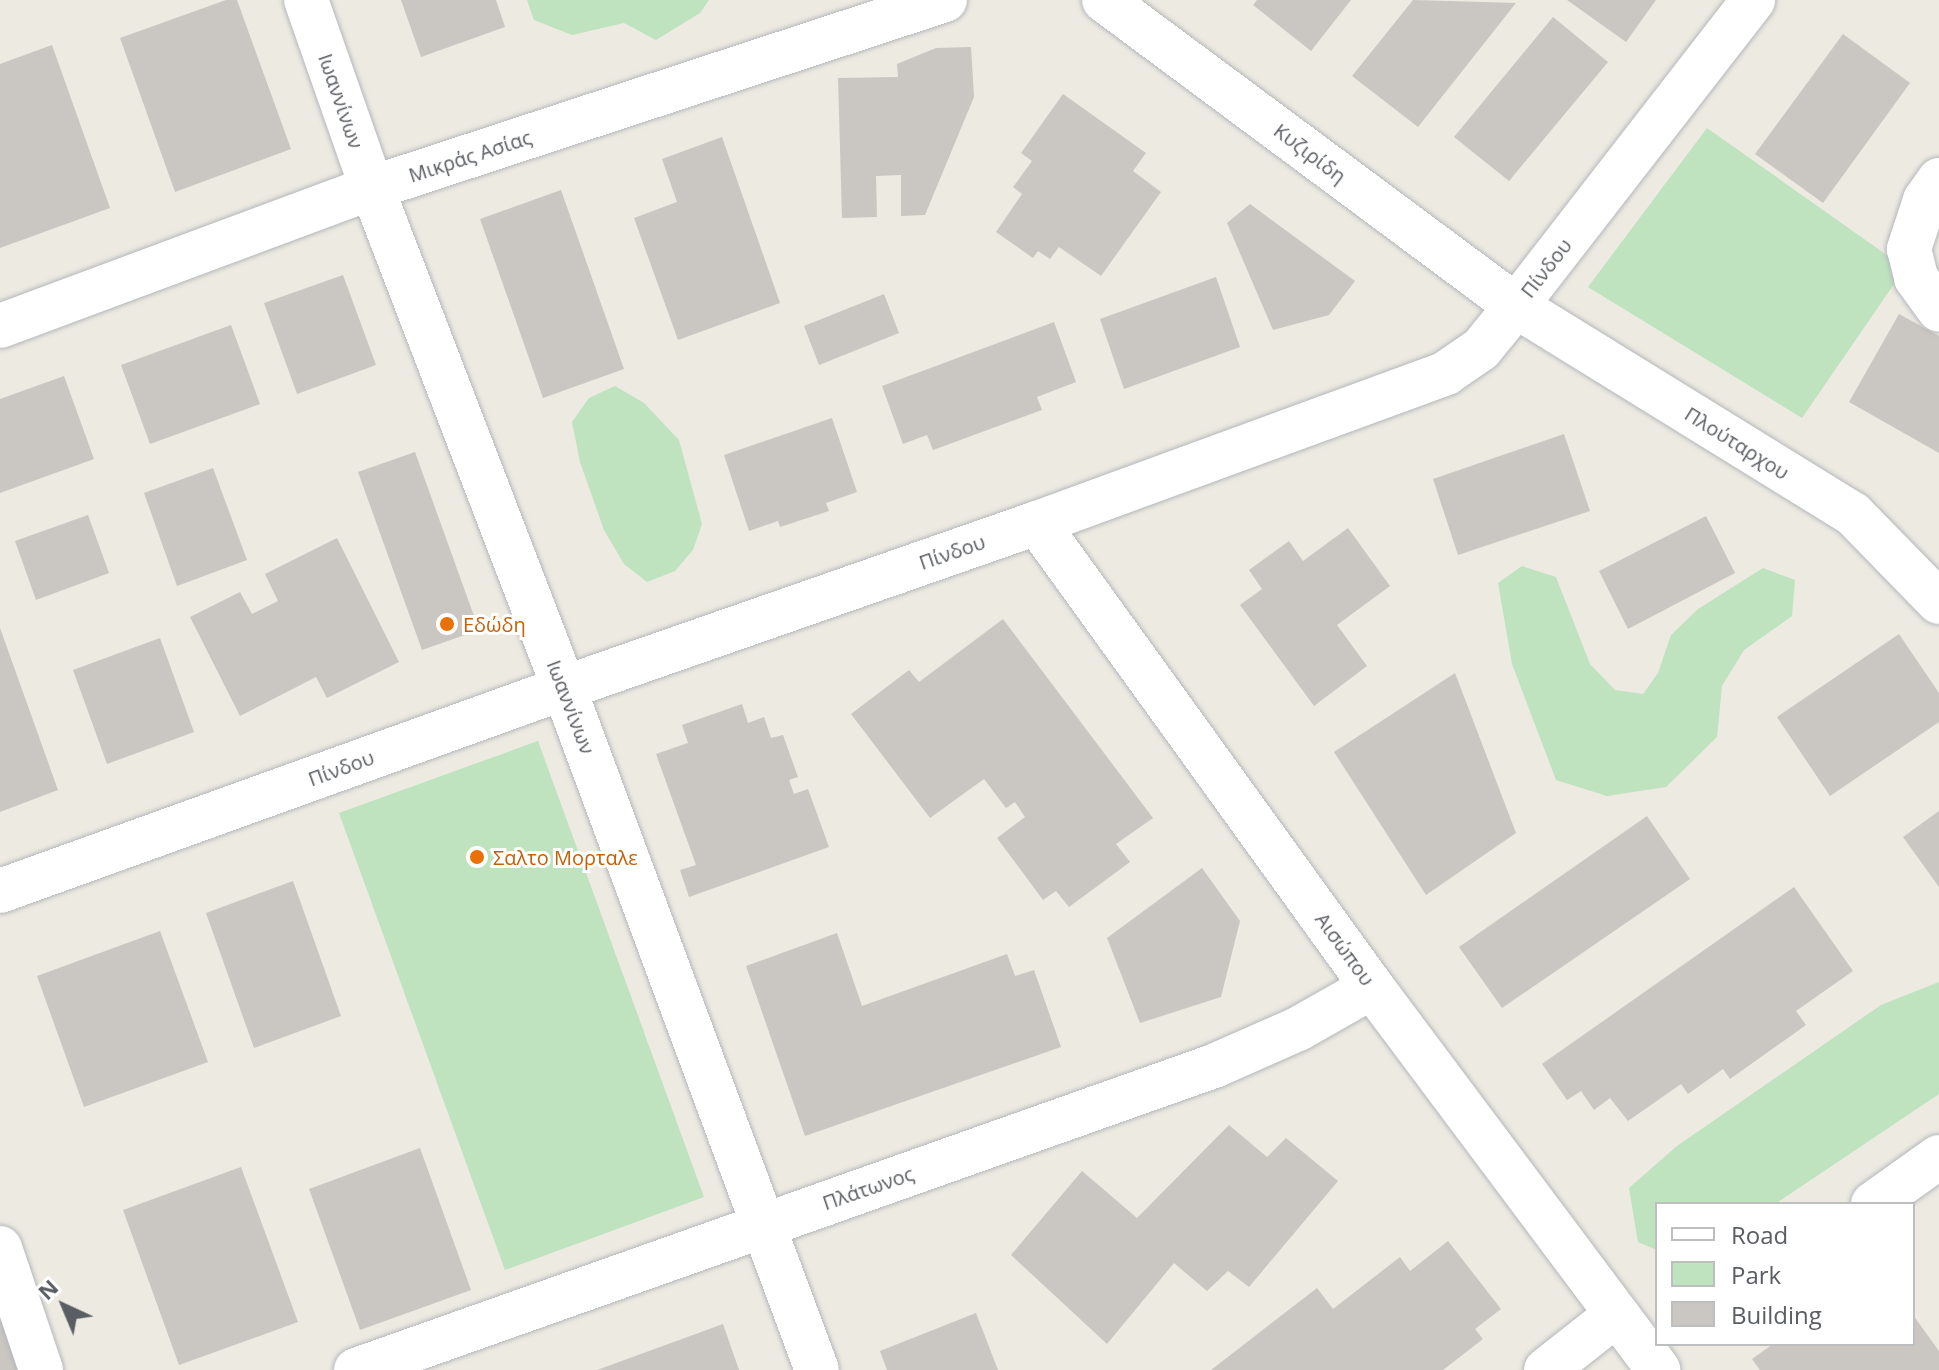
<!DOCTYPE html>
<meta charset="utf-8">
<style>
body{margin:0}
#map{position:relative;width:1939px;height:1370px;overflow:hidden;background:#eceae1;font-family:"Open Sans",sans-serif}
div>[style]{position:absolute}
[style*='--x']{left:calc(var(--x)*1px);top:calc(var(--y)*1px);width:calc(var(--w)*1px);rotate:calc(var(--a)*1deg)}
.green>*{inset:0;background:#bee3be}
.building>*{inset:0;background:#cac6c1}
.roads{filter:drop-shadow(0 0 2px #b4b7bb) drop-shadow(0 0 2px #b4b7bb)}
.minor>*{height:44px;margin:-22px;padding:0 22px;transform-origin:22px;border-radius:22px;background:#fff}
.dots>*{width:22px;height:22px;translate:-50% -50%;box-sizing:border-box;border:4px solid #fff;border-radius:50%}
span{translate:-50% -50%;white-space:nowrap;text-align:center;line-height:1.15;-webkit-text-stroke:6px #fff;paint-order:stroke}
.street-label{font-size:20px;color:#5a5d62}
.food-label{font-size:20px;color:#c56008}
.left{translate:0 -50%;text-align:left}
.legend{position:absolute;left:1655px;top:1202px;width:260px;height:144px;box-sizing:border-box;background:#fff;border:2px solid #bdbec0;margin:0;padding:10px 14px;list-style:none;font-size:24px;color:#5a5d62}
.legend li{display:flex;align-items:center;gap:16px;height:40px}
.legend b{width:40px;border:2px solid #bdbec0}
.north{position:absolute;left:24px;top:1266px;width:80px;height:80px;-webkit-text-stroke:6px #fff;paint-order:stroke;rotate:316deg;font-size:22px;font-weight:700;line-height:32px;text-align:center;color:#5a5d62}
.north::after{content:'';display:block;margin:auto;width:28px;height:36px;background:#5a5d62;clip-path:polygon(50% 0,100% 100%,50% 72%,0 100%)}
</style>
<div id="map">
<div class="green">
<i style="clip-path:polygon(527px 0,709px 0,700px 13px,656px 40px,624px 23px,572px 35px,534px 20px)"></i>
<i style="clip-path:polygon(1707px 128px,1905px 268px,1802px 418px,1588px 287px)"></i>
<i style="clip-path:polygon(615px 386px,644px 403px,679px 440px,702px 524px,693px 550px,675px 571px,647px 582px,624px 564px,604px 530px,580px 462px,572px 422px,589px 398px)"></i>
<i style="clip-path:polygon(1522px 566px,1556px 577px,1590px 664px,1615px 690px,1643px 694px,1658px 673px,1671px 635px,1698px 609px,1763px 568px,1795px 580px,1792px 616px,1744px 650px,1722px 686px,1717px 737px,1666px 787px,1607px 796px,1556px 780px,1512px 664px,1498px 583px)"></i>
<i style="clip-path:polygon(538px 741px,704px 1197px,505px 1270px,339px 813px)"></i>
<i style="clip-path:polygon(1939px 982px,1939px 1094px,1775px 1204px,1657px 1204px,1657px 1250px,1638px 1242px,1629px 1188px,1677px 1146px,1881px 1005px)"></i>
</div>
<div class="building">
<i style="clip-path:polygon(226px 0,237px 0,291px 149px,175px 192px,120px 38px)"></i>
<i style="clip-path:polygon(401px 0,496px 0,505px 27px,421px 57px)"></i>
<i style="clip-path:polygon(1257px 0,1351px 0,1311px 51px,1253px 5px)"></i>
<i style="clip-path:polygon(1413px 0,1516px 3px,1418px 127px,1352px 76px)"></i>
<i style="clip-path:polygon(1567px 0,1656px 0,1626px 42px)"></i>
<i style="clip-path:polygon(1553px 17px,1608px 62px,1509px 181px,1454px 137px)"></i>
<i style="clip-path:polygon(1843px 34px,1910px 83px,1823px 203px,1755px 154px)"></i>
<i style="clip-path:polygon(52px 45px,110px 208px,0 248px,0 64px)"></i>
<i style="clip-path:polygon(971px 47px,974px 97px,925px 215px,901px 216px,901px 175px,876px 176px,877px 217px,842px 218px,838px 78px,898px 77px,897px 64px,936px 48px)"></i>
<i style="clip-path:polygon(1063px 94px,1146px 153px,1133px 171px,1161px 192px,1101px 276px,1059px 247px,1050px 259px,1038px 251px,1033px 258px,996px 232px,1022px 194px,1013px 187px,1032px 161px,1021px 153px)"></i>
<i style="clip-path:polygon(722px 137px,780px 303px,678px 340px,634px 218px,677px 202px,662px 159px)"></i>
<i style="clip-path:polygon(561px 190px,624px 369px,543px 398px,480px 219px)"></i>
<i style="clip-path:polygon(1250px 204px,1355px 281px,1329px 315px,1273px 330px,1227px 223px)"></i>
<i style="clip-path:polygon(343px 275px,376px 365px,297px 394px,264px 303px)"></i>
<i style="clip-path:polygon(1216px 277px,1240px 347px,1124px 389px,1100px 319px)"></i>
<i style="clip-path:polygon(884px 294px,899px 333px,819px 365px,804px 326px)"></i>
<i style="clip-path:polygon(1899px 314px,1939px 336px,1939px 453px,1849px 402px)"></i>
<i style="clip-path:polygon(1054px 322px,1076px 382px,1037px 397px,1042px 410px,933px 450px,927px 435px,903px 444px,882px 386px)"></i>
<i style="clip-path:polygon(231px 325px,260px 404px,150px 444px,121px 365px)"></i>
<i style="clip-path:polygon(64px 376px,94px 459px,0 493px,0 399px)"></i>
<i style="clip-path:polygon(832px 418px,857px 492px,826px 503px,829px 511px,780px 527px,778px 521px,749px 531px,724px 455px)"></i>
<i style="clip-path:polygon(1564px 434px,1590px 511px,1458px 555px,1433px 479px)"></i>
<i style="clip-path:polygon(415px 452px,479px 630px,422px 650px,358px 472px)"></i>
<i style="clip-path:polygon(213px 468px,247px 560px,177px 586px,144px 493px)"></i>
<i style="clip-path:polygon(88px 515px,109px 573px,36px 600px,15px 541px)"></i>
<i style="clip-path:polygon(1706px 516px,1735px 573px,1628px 629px,1599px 571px)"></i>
<i style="clip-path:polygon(1348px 528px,1390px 586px,1337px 625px,1367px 666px,1314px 706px,1240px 605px,1262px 589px,1249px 570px,1289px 541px,1303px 561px)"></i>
<i style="clip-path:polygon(337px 538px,399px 662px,327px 698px,316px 677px,240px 716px,190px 617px,240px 592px,252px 614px,278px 601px,265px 574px)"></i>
<i style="clip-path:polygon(1003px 619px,1153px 818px,1116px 844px,1130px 862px,1069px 907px,1056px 891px,1043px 900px,997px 838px,1025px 817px,1015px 802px,1006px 808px,984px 779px,930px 818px,851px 714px,909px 670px,919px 682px)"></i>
<i style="clip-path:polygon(0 628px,58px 790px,0 812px)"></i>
<i style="clip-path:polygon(1899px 634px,1939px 693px,1939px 722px,1830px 796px,1777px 717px)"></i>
<i style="clip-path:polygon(160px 638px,194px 732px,107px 764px,73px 670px)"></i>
<i style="clip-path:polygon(1455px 673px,1516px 833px,1426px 895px,1334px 752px)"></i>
<i style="clip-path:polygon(742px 704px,748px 723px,764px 717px,771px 738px,783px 735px,798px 777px,789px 780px,794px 794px,808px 789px,829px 847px,689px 897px,680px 870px,696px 865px,656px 754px,688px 743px,682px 725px)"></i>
<i style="clip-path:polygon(1939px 811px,1939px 887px,1903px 837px)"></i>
<i style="clip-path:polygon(1647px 816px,1690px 879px,1502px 1008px,1459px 947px)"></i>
<i style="clip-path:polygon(1202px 868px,1240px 921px,1221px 997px,1140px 1023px,1107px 938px)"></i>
<i style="clip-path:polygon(293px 881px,341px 1016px,254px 1048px,206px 913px)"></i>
<i style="clip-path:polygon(1794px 887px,1853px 971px,1796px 1011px,1806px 1025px,1730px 1079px,1723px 1069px,1688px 1094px,1681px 1084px,1628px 1121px,1610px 1098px,1594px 1110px,1581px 1091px,1567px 1100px,1542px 1064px)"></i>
<i style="clip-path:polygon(160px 931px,208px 1062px,84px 1107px,37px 976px)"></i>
<i style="clip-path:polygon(837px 933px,862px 1006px,1007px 954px,1015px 976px,1034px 970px,1061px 1047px,805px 1136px,746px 966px)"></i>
<i style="clip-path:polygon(1229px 1125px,1267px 1157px,1286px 1138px,1338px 1181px,1249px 1287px,1228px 1271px,1207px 1291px,1174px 1263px,1107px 1344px,1011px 1255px,1082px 1171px,1137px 1218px)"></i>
<i style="clip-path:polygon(420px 1148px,471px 1290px,360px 1330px,309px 1189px)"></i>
<i style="clip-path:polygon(241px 1167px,298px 1322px,179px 1365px,123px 1210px)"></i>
<i style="clip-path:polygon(1448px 1241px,1501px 1309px,1475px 1329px,1483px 1339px,1443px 1370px,1211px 1370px,1317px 1288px,1333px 1309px,1400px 1257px,1410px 1271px)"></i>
<i style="clip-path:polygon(0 1257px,40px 1370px,0 1370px)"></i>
<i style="clip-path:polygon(976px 1313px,998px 1370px,887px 1370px,880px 1351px)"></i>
<i style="clip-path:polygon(1913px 1315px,1939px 1351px,1939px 1370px,1760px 1370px,1752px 1359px,1773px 1344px,1913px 1344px)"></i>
<i style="clip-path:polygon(723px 1324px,739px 1370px,597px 1370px)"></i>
</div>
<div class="roads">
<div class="minor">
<i style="--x:306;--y:0;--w:199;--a:70.7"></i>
<i style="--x:372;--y:188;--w:536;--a:68.99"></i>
<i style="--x:564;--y:688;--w:727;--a:69.65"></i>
<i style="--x:1104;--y:0;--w:513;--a:36.6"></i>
<i style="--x:1516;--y:306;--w:396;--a:31.7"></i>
<i style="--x:1853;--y:514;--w:123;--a:45.7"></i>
<i style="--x:1939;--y:180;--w:24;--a:125"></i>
<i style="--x:1925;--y:200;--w:52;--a:108.1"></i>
<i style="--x:1909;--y:249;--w:30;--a:76"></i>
<i style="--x:1916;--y:278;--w:39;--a:54"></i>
<i style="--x:0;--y:326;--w:397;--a:-20.4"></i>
<i style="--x:372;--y:188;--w:603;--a:-18.16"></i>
<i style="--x:1037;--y:523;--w:572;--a:54.17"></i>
<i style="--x:1372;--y:987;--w:478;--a:53.2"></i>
<i style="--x:0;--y:891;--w:599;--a:-19.8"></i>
<i style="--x:564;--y:688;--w:501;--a:-19.23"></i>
<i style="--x:1037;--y:523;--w:436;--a:-20.1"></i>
<i style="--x:1446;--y:373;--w:42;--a:-34.4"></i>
<i style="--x:1481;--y:349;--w:55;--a:-50.9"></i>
<i style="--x:1516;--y:306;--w:387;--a:-52.2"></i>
<i style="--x:1873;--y:1204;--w:81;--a:-35.5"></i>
<i style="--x:0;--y:1248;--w:129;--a:71.4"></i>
<i style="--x:356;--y:1370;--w:910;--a:-19.51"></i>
<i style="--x:1214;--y:1066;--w:92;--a:-23.8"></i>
<i style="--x:1298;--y:1029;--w:85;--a:-29.6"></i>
<i style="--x:1546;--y:1370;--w:90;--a:-38.3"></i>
</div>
</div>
<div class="dots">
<i style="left:447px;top:624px;background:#e8710a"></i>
<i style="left:477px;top:857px;background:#e8710a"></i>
</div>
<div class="street-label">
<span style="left:341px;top:101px;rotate:71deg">Ιωαννίνων</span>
<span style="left:1310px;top:153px;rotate:37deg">Κυζιρίδη</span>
<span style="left:470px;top:156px;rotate:-18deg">Μικράς Ασίας</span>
<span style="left:1546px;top:268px;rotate:-52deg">Πίνδου</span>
<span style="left:1737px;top:443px;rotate:32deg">Πλούταρχου</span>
<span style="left:952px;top:552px;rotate:-19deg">Πίνδου</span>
<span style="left:571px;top:707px;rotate:69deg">Ιωαννίνων</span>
<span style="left:341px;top:768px;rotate:-20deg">Πίνδου</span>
<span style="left:1345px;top:949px;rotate:54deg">Αισώπου</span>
<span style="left:868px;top:1188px;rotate:-19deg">Πλάτωνος</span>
</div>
<div class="food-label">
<span class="left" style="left:463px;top:624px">Εδώδη</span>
<span class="left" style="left:493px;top:857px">Σαλτο Μορταλε</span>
</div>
<ul class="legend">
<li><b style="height:10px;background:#fff"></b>Road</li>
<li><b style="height:22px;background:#bee3be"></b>Park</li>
<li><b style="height:22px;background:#cac6c1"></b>Building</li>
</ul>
<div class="north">N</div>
</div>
